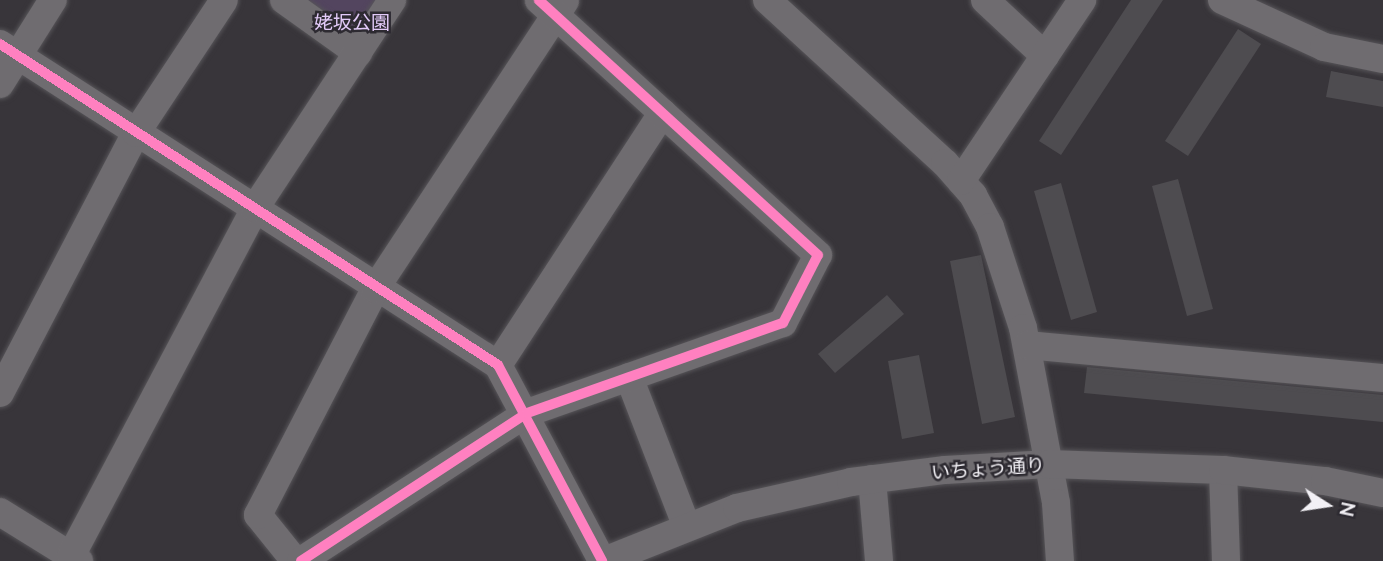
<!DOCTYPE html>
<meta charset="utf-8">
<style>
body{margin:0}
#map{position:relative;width:1383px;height:561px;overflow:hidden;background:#38353a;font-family:Mulish,"Noto Sans JP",sans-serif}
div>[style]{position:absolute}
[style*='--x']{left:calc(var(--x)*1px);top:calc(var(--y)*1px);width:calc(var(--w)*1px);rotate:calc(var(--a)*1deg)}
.green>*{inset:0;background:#53455f}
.building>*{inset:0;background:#4e4c50}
.roads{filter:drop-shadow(0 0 2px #565458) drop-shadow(0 0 2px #565458)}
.minor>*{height:28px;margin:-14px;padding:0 14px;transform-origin:14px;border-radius:14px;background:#6f6c70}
.cycleway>*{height:10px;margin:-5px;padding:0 5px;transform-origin:5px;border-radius:5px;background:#ff80c0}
span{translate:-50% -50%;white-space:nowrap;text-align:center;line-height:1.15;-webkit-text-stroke:5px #2d2a31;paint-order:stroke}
.park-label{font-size:19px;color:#e2caf8}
.street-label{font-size:19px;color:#f2f0f5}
.north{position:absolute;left:1292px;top:470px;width:70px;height:70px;-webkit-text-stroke:5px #2d2a31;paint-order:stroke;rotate:102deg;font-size:19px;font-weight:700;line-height:28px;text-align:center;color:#f2f0f5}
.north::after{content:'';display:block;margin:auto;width:24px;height:32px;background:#f2f0f5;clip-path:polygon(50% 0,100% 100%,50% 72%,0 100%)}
</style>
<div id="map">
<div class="green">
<i style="clip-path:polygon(284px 0,392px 0,358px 53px)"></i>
</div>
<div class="building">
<i style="clip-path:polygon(1131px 0,1163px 0,1061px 155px,1039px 141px)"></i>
<i style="clip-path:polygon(1238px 29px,1261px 44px,1188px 156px,1165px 141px)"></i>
<i style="clip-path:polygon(1331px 71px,1383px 81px,1383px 107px,1326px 97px)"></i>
<i style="clip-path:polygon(1178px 179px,1213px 309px,1187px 316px,1152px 186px)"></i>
<i style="clip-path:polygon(1061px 183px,1097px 312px,1071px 320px,1034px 191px)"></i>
<i style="clip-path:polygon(981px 255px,1015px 417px,982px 424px,950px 261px)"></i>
<i style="clip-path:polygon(887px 295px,904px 314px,835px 373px,818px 354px)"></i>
<i style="clip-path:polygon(919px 355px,934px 433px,902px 439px,888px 361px)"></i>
<i style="clip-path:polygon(1087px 367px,1383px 395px,1383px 422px,1084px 393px)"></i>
</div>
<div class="roads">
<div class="minor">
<i style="--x:284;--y:0;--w:91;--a:35.6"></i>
<i style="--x:767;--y:0;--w:241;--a:42.5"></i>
<i style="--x:945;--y:163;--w:43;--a:48.8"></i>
<i style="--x:973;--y:195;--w:36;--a:62"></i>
<i style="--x:990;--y:227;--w:106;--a:71.9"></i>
<i style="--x:1023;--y:328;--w:178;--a:79.3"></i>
<i style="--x:1056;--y:503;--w:58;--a:86.1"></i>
<i style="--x:985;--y:0;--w:82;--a:43"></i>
<i style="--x:1222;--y:0;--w:112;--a:24.7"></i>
<i style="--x:1324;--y:47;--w:60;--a:11.5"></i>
<i style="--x:0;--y:44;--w:592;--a:32.8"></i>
<i style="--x:498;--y:365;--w:222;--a:62"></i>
<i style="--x:0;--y:84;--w:99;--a:-57.8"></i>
<i style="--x:961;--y:181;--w:218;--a:-56.2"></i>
<i style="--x:1027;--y:345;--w:358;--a:5.3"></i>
<i style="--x:498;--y:365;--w:301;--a:-56.9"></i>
<i style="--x:629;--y:377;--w:161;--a:68.9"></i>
<i style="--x:0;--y:393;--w:293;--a:-62.4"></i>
<i style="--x:136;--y:133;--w:159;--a:-56.5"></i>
<i style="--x:1223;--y:470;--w:91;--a:88.1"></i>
<i style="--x:872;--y:479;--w:82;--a:85.1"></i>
<i style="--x:0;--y:512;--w:93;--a:31.8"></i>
<i style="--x:71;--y:556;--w:394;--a:-62.1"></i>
<i style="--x:255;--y:208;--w:249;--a:-56.6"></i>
<i style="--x:295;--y:561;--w:59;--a:-128.8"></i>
<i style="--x:258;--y:515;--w:254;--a:-62.6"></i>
<i style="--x:375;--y:289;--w:345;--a:-56.6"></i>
<i style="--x:301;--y:561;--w:270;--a:-33.2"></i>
<i style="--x:527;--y:413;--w:271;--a:-19.4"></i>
<i style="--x:783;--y:323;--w:76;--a:-62.8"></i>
<i style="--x:818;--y:255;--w:378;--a:-137.6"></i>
<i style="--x:604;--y:561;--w:143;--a:-21.7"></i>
<i style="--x:737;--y:508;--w:117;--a:-12.8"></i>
<i style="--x:851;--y:482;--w:95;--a:-7.3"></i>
<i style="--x:945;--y:470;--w:104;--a:-3.3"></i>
<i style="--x:1049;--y:464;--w:174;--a:2"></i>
<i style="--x:1223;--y:470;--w:103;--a:6.2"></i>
<i style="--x:1325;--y:481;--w:59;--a:11.7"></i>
</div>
</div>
<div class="cycleway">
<i style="--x:0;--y:44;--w:592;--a:32.8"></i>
<i style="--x:498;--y:365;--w:222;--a:62"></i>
<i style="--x:301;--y:561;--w:270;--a:-33.2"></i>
<i style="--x:527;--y:413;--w:271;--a:-19.4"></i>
<i style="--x:783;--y:323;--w:76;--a:-62.8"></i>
<i style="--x:818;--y:255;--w:378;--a:-137.6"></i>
</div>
<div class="park-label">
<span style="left:352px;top:23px">姥坂公園</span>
</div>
<div class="street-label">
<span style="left:988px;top:469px;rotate:-4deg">いちょう通り</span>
</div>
<div class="north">N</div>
</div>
